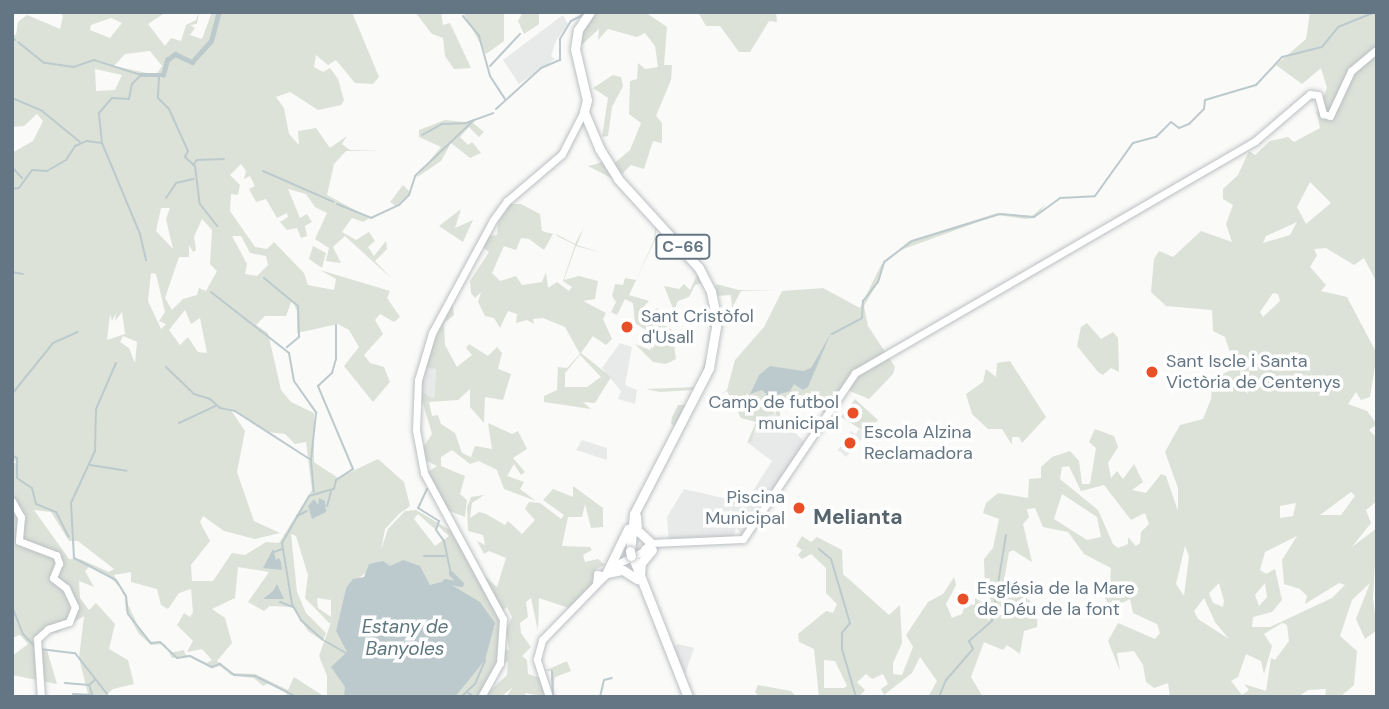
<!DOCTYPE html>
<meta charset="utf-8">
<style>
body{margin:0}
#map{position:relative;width:1389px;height:709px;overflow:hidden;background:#fafaf8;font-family:"DM Sans",sans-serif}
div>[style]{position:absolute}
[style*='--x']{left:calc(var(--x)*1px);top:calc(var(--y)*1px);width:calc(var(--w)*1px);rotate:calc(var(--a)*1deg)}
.built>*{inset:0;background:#e8e9e9}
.green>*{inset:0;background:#dce2d8}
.water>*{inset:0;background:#bdcacd}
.stream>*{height:2px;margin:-1px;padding:0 1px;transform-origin:1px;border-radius:1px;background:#bdcacd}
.river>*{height:4.5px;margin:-2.25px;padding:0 2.25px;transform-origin:2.25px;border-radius:2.25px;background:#bdcacd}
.roads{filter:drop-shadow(0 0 2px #bbbfc3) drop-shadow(0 0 2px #bbbfc3)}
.major>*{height:7px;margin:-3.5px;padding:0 3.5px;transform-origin:3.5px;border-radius:3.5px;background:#fff}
.highway>*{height:9px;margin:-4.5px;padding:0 4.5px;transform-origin:4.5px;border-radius:4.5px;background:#fff}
.bridges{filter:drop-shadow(0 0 2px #babec1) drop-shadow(0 0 2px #babec1)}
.highway-bridge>*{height:9px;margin:-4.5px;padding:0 4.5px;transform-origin:4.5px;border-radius:4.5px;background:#fff}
.dots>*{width:19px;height:19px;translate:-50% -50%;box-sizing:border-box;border:4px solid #fff;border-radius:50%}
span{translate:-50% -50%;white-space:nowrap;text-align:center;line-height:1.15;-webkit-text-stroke:7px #fff;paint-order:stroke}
.shield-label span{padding:2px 5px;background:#fff;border:2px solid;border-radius:5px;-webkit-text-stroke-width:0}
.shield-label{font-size:16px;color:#647684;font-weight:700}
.poi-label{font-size:18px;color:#647684}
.left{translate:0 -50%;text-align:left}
.right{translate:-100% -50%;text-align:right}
.water-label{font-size:19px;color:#5e767d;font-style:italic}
.quarter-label{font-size:21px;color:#56646e;font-weight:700}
.frame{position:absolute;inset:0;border:14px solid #647684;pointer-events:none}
</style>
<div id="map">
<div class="built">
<i style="clip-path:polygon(563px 15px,568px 24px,556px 41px,551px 56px,555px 59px,519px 84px,503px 60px)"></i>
<i style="clip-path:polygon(620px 343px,632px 347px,625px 385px,637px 390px,635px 404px,618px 399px,621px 391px,602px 368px)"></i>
<i style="clip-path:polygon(423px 368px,436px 369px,434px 400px,419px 390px)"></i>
<i style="clip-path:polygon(769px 408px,806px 443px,745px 537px,736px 528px,733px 539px,669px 543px,667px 517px,684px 489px,745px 503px,772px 461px,748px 443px)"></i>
<i style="clip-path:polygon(859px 429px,866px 434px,846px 457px,838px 450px,851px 431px,856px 434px)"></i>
<i style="clip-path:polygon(582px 440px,607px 448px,607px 460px,576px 450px)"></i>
<i style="clip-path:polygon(678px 644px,694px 648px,685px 675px,671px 647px)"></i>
</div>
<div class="green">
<i style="clip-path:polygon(evenodd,60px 12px,166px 12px,148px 24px,165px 46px,171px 38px,181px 41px,186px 25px,196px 20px,199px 12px,197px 24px,190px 25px,195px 28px,190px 35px,202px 39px,212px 12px,352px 12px,379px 77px,373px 84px,355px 83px,336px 60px,328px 65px,316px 55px,314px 67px,323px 72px,330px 68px,338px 79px,344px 100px,341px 105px,318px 110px,290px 92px,276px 97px,284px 108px,289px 134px,299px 145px,298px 131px,316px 128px,330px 148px,347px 136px,342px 144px,350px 150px,382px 151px,346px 151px,334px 164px,327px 195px,370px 218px,363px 222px,352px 218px,342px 232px,356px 240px,369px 232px,375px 241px,368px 247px,374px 256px,386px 241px,387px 249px,375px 261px,392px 279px,345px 236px,333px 247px,341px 263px,326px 261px,329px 248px,315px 239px,327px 213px,315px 207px,306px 194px,288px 189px,300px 218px,307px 214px,312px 222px,305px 226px,307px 236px,301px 238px,297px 228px,287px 230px,280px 222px,288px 217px,287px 213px,277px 218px,266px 199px,256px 202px,249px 189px,255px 186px,250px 176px,244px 179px,246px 171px,241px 164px,230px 175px,240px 185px,238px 195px,231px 194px,230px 211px,255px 247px,267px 249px,274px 242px,304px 273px,308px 285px,334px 290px,336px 279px,320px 270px,390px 291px,387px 298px,400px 317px,394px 322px,380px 314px,375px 320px,383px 334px,364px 355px,370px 363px,384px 367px,390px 382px,373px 402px,344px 366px,359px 347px,349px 330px,338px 324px,297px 333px,297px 311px,292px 300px,286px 316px,265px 316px,256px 325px,268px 333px,281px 390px,291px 402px,314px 413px,314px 462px,338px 478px,378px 459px,404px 482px,410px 506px,399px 514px,385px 529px,381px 550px,388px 529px,405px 511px,416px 510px,450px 530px,495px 603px,501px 615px,501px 655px,480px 697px,454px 697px,482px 641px,495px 626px,381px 561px,346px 588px,336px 631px,347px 651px,347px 688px,344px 697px,327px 697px,327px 676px,319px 656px,335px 611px,330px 624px,305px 598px,308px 575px,296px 536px,291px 534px,297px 592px,306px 613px,326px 633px,323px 641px,308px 631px,292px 607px,270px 606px,264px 611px,248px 602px,269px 572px,238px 567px,235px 598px,212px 609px,225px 618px,232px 643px,217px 661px,232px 673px,255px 674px,288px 690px,294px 677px,325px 697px,285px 697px,287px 693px,269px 683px,263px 686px,254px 678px,231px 675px,220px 666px,211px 668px,190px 657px,172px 658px,164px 644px,151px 645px,139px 634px,126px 611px,124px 592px,109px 576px,90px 566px,85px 571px,94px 587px,79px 581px,80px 598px,89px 610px,96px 603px,115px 624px,109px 649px,128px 660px,134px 684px,113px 689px,104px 697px,88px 694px,79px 658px,84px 616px,57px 633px,43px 632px,34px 650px,47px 650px,57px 684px,12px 675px,12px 656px,28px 644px,20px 635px,12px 638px,12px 463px,16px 463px,12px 455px,12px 153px,33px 141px,43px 121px,37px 114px,24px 126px,12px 127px,12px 33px,16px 35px,18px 22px,27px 15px,60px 29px,63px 16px,60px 12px,111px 18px,122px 23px,110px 38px,90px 30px,91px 25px,111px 18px,60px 12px,150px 51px,162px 66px,156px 75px,114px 66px,125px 54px,150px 51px,60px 12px,95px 69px,122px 75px,115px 90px,96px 91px,95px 69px,60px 12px,161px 208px,170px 208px,166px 219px,173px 249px,156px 231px,161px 208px,60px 12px,202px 219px,212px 230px,210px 264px,217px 271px,206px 291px,199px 288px,197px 295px,183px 299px,172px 310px,165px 298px,179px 257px,189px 257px,189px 245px,193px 252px,196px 250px,194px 237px,202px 219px,60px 12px,232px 236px,241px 236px,250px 253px,266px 256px,268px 265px,257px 276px,245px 274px,247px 264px,232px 236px,60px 12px,151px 273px,156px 274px,165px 312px,159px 321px,166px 324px,161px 329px,148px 301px,151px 273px,60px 12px,185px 310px,191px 324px,200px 318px,207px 353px,198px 352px,188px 337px,180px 345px,169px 330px,185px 310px,60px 12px,122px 312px,125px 334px,107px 340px,110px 314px,112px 321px,116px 313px,115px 321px,122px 312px,60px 12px,123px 336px,137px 342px,135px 363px,129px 348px,120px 342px,123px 336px,60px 12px,231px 410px,268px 432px,285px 434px,295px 444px,306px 442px,312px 490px,279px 543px,266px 542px,245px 555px,232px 553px,213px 581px,192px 581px,191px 565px,210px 541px,200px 522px,203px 516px,224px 531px,255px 539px,280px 533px,254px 521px,237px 472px,245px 431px,231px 410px,60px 12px,34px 510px,51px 512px,69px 541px,78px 541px,114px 569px,109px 572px,80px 559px,69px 559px,34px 510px,60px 12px,418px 514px,436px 530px,438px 526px,449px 536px,435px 546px,414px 519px,418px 514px,60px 12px,131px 572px,131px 582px,157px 589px,161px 605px,168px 609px,179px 593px,191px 589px,193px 612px,190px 617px,184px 613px,177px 625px,193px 641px,187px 652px,202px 649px,212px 660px,207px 663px,185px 654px,184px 650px,170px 653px,165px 644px,151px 642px,140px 630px,114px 575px,131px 572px,60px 12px,317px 598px,331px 600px,331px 617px,318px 608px,317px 598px)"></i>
<i style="clip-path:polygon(415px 12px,441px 12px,443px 25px,450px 23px,471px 68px,454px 69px,445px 56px,443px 38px,432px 34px)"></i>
<i style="clip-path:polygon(463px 12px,504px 12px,504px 41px,486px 54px)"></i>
<i style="clip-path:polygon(523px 12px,539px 12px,539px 24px,524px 34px,518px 21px)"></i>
<i style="clip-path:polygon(591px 12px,645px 12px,667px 27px,664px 65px,672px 65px,671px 80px,656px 116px,662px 123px,662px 143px,653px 141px,644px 169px,631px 165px,619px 177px,611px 166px,630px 150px,641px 123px,629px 114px,630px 81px,637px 79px,638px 63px,645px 69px,658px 67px,655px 46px,645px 33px,637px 37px,608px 29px,598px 40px,599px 29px,577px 49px)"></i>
<i style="clip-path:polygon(698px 12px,776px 12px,777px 22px,769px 21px,750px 52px,739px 52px,720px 26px,706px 26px)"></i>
<i style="clip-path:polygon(evenodd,1310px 12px,1377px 12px,1377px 283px,1364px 258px,1354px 265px,1326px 248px,1314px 249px,1317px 255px,1310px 267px,1326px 285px,1321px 291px,1347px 297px,1377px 354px,1370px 397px,1361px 400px,1356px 392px,1348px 404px,1367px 411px,1377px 424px,1369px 430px,1377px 438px,1377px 501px,1366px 510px,1371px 523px,1352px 547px,1377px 528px,1373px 599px,1377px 630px,1365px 639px,1356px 619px,1370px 583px,1352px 600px,1340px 636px,1357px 651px,1354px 685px,1340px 697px,1325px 696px,1326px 689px,1308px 690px,1298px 697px,1170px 697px,1168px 683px,1154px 688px,1146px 682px,1143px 665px,1134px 651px,1117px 653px,1120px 671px,1108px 641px,1118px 623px,1155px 639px,1160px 633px,1157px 624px,1133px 613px,1130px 599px,1111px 609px,1103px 594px,1074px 590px,1110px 580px,1111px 568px,1084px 554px,1068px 532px,1043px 527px,1035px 508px,1027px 509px,1029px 517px,1023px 524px,1032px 562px,1013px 550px,1009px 552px,1004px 581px,1038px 607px,1037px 627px,1024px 631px,1020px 654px,1007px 645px,1003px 650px,984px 642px,971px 677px,983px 697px,928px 697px,937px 681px,920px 657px,912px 673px,884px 695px,881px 689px,888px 684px,883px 674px,872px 679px,866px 674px,857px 682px,865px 690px,859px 697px,819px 697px,814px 649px,799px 642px,798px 634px,826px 611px,833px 613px,837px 604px,826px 593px,826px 568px,811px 554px,802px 559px,798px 555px,802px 550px,796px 546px,802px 536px,811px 542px,817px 537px,842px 550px,843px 574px,889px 615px,900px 605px,902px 643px,893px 663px,893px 674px,902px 675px,913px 647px,906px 635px,928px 602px,943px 594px,954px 577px,956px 585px,946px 604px,952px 618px,962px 614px,965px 604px,975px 605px,975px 598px,985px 604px,997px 588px,994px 582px,985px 588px,984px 559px,993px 548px,999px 519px,983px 513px,986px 503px,998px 493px,1028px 498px,1029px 479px,1041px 478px,1041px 467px,1052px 457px,1070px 451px,1079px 461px,1082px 484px,1090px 484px,1096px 448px,1089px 442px,1095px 429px,1114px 436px,1118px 447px,1108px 463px,1111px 478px,1117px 471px,1123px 479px,1134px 464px,1143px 482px,1132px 490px,1146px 493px,1161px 474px,1166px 476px,1178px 511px,1178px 488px,1165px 452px,1180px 425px,1203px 419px,1211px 399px,1213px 379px,1231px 370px,1232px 359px,1225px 337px,1213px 331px,1212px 310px,1166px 306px,1151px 292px,1154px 259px,1159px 251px,1173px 257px,1201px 231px,1232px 242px,1226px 224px,1233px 205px,1223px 199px,1223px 189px,1238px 175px,1249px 151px,1255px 155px,1270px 141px,1288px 137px,1294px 142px,1320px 128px,1317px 113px,1327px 88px,1321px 68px,1302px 84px,1276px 65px,1306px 39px,1310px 12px,1310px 182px,1331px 203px,1306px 224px,1297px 207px,1310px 182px,1310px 12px,1297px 222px,1290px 235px,1263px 243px,1266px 236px,1297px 222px,1310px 12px,1273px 293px,1278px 294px,1280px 301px,1263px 317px,1260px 312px,1273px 293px,1310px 12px,1069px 466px,1081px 491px,1104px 485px,1131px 520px,1145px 513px,1149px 524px,1141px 532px,1140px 543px,1136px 546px,1128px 537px,1128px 544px,1118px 548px,1113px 544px,1098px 510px,1060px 479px,1062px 467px,1069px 466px,1310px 12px,1351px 492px,1355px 496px,1341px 515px,1320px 515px,1351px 492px,1310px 12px,1062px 494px,1097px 517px,1101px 537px,1087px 540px,1054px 519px,1062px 494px,1310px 12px,1296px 503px,1293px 516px,1280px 518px,1280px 506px,1296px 503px,1310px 12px,1297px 536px,1282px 560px,1284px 584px,1300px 589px,1307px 596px,1305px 604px,1339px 583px,1345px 585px,1332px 598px,1270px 627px,1252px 627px,1253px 617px,1272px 612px,1282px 600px,1275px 569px,1266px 574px,1260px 570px,1265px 552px,1297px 536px,1310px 12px,1185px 546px,1189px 556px,1184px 596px,1176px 584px,1185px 546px,1310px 12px,1219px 583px,1224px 601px,1223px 607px,1213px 603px,1209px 593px,1219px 583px,1310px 12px,1265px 583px,1267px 597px,1259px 606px,1255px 595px,1265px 583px,1310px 12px,1204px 598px,1215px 622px,1229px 639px,1198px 619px,1194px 611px,1204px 598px,1310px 12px,1282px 623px,1287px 625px,1289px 641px,1275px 660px,1271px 658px,1266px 691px,1244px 684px,1249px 690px,1242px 695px,1231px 681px,1238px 677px,1246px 654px,1261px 661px,1264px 674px,1272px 646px,1264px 634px,1282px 623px,1310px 12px,824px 660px,835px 661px,847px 686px,844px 688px,824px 688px,824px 660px)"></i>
<i style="clip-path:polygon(613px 75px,621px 77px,623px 86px,612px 107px,608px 136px,602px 137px,608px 98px,593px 88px)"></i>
<i style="clip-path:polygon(445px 120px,473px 123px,484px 132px,479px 137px,469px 127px,460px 137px,468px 145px,472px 142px,481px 153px,470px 158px,451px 143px,441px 161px,416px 178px,441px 147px,419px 137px,419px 130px)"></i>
<i style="clip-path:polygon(603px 162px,607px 166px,617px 181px,588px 166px)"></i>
<i style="clip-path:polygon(403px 185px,411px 193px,396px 206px,390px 202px)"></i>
<i style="clip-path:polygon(evenodd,512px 199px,512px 204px,521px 204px,540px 214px,542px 231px,553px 234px,544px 250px,529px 239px,521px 238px,516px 250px,504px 246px,492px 273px,500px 281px,516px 276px,522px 285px,542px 282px,546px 272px,548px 288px,557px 282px,569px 291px,572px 287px,563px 281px,575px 245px,559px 237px,554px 233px,575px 244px,584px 227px,577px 245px,602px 253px,576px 246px,564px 280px,579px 276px,598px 281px,595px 299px,583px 301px,606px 313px,603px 319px,612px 339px,606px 345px,593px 336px,581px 353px,611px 377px,595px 403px,583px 402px,591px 409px,544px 402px,544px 396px,557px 390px,558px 367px,567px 368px,580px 354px,565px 327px,543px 318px,533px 319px,534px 324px,527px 320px,516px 323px,517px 314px,508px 311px,500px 328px,494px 318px,485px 316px,478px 302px,481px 292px,475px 298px,471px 293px,470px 281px,489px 252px,482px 247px,489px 236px,497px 235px,498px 223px,512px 199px,580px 355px,601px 377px,587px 387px,565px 387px,565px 373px,580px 355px)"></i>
<i style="clip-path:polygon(1046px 204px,1035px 218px,1025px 219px,997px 215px,901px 250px,884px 264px,880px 279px,864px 306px,868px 326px,895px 367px,893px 374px,869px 399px,845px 389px,825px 413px,793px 402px,780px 410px,780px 419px,775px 413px,764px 417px,761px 426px,756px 425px,752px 441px,747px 443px,756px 422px,741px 418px,727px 391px,718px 397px,727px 390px,735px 360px,764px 327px,782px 291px,823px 288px,860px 308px,881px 265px,909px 241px,997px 213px,1032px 216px)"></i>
<i style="clip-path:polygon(461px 209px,455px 228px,473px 220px,463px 242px,439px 226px)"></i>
<i style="clip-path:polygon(656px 222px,657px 224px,655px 240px,629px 295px,649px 301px,644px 306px,651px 312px,658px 308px,661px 323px,672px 330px,676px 359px,666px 364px,653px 362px,635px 344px,650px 350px,657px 337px,635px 323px,633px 303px,625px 299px,617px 315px,611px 312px,616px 302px,612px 296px,615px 284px,623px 285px,625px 278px,636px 280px,654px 240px)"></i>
<i style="clip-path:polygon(313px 246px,326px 253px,322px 268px,309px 259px)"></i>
<i style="clip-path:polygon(699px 271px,705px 282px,695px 285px,697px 281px,689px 297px,678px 301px,674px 311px,664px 286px,679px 289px,684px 284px,690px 290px)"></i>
<i style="clip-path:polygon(716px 284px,739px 290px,777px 291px,741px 291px,732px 308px,731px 295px,717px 296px)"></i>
<i style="clip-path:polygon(452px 301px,454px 315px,444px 323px,445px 345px,457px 367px,472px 355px,466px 348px,469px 344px,488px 356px,497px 347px,502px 353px,498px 369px,511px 374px,503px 400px,485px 397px,484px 423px,470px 407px,470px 389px,458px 400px,429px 402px,432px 416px,438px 415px,441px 424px,455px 433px,462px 453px,479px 461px,470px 464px,452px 450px,441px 457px,441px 466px,465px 476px,460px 494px,467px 500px,465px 517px,442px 508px,423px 461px,428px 472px,437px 466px,423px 459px,421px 451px,432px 434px,419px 390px,434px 399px,436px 369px,423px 368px)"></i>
<i style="clip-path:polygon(692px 310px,700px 314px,711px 324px,715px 341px,713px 350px,707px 367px,677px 427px,671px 424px,672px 417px,678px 405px,687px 405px,694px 390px,660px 392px,646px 389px,697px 387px,713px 337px,710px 325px)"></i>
<i style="clip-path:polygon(1087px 323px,1101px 339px,1113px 332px,1118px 338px,1119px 372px,1111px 368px,1103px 375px,1098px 372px,1077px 346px,1081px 327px)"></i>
<i style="clip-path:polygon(1010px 361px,1046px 417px,1022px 443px,1019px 437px,1012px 437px,1012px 445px,1002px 429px,988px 429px,972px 414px,966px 394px,983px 382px,986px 369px,996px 377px,997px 363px)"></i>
<i style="clip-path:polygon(855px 399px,878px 420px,867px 433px,841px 417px)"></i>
<i style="clip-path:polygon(488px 423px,512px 434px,518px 431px,527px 449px,513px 458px,525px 472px,521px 475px,514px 464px,507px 476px,524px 482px,520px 489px,536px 501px,504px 489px,497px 470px,471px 457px,475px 446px,492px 449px)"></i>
<i style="clip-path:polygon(573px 486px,603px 508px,603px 527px,591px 528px,585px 504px,582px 517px,568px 517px,562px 546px,590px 547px,592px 550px,583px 555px,585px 562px,598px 559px,605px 565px,596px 569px,593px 584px,572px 609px,539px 598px,538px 631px,531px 598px,526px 602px,528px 617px,520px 623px,521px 633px,531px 647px,522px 656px,527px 660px,528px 674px,540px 678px,546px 697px,525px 693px,526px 697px,506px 697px,513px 687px,501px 697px,483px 697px,507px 675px,508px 662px,502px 662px,504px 650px,509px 650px,506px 630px,512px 617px,507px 607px,502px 611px,480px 572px,497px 587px,506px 558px,489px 551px,484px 554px,477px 541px,485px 545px,483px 535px,468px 531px,467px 507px,471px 497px,484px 495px,472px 503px,470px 518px,479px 512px,486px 514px,505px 525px,508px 521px,522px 534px,535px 520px,525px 509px,529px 502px,540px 503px,561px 519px,564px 515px,543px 500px,553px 489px,573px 497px)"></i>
<i style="clip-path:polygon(849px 508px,871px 521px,868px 529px,845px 515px)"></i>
<i style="clip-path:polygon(567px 661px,571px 671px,555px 677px,552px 697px,551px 671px,544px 671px)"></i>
<i style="clip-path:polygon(758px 685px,791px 691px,796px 697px,760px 697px,755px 692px)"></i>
</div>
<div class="water">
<i style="clip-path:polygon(831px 333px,808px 387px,803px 390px,794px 384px,790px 391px,769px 397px,762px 390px,750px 394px,759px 375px,770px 366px,803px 371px,811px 368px)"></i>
<i style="clip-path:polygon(319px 498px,325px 501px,326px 512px,312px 519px,308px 506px,314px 499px,318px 505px)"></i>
<i style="clip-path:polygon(273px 549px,276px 560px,279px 558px,281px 562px,282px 570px,263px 568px)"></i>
<i style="clip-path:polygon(403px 560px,420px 566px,430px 585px,445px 581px,480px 602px,495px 623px,485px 660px,455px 697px,344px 697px,345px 687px,331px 667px,347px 652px,336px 631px,346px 588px,353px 579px,364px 577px,369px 564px,383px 561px,390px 566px)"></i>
<i style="clip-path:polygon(277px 584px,284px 599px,263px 599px,273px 591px)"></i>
</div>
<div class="stream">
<i style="--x:463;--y:16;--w:26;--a:51"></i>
<i style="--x:479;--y:36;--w:41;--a:74.6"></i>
<i style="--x:490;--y:76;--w:27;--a:57"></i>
<i style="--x:12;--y:36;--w:5;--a:53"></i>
<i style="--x:490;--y:66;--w:44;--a:-46.8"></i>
<i style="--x:159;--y:77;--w:21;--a:93"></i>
<i style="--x:158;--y:98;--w:16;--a:45"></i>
<i style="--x:169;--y:109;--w:46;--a:65.7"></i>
<i style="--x:188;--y:151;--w:7;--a:117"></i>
<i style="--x:185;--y:157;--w:13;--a:42"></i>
<i style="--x:195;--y:166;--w:38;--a:83"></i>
<i style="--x:200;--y:204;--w:28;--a:52"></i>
<i style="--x:12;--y:98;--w:33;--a:23"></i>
<i style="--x:42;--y:111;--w:49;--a:39.2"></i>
<i style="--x:496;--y:109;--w:61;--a:-42.3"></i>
<i style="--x:541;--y:68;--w:21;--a:-23"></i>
<i style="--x:560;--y:60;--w:21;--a:-90"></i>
<i style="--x:560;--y:39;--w:21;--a:-59"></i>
<i style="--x:571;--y:21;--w:16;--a:-27"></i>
<i style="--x:422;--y:135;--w:23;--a:-29"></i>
<i style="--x:442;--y:124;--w:24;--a:-2"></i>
<i style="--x:466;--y:123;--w:29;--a:-20"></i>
<i style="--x:102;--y:143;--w:99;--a:67.3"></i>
<i style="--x:140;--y:234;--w:27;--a:77"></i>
<i style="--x:193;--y:165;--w:6;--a:-51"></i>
<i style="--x:197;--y:160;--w:27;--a:-2"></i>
<i style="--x:12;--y:167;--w:15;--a:48"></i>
<i style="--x:263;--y:171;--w:77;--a:23.6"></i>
<i style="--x:12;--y:189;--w:7;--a:-8"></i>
<i style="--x:19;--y:188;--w:22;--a:-54"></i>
<i style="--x:32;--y:170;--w:15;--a:4"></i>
<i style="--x:47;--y:171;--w:22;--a:-30"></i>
<i style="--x:66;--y:160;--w:17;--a:-57"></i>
<i style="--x:75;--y:146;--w:13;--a:-23"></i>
<i style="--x:87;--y:141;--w:15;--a:8"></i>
<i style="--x:102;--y:143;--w:30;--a:-96"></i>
<i style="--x:99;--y:113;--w:20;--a:-49"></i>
<i style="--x:112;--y:98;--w:17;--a:3"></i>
<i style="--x:129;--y:99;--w:15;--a:-79"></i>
<i style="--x:132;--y:84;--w:13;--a:-45"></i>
<i style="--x:141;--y:75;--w:49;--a:-162.3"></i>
<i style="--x:94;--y:60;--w:21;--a:161"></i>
<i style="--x:74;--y:67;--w:30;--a:-172"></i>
<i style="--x:44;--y:63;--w:33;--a:-141"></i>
<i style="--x:166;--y:198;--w:18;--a:-56"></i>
<i style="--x:176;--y:183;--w:18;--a:-13"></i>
<i style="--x:337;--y:204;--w:37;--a:22"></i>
<i style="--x:371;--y:218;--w:31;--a:-25"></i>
<i style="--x:399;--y:205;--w:14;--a:-45"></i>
<i style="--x:409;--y:195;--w:20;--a:-72"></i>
<i style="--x:415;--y:176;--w:81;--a:-43.5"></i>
<i style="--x:12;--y:272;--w:11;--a:10"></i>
<i style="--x:264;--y:278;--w:44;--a:39.5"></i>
<i style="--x:298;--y:306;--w:31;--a:88"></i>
<i style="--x:299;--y:337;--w:16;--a:140"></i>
<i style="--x:211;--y:292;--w:99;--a:38"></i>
<i style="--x:289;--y:353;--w:28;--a:80"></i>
<i style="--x:294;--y:381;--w:39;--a:55"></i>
<i style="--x:316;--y:413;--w:47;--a:96.1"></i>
<i style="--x:832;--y:334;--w:34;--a:-28"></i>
<i style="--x:862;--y:318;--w:17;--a:-87"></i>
<i style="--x:863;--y:301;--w:24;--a:-52"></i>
<i style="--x:878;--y:282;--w:21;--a:-73"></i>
<i style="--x:884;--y:262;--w:35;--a:-37"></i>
<i style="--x:912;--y:241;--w:92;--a:-17.1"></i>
<i style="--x:1000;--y:214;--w:34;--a:5"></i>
<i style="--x:1034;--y:217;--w:32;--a:-36"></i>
<i style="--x:1060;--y:198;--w:35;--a:-3"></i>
<i style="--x:1095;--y:196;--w:65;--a:-54.4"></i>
<i style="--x:1133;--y:143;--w:24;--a:-15"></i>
<i style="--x:1156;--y:137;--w:21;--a:-45"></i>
<i style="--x:1171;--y:122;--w:10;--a:37"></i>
<i style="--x:1179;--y:128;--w:11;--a:-22"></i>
<i style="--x:1189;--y:124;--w:21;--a:-45"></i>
<i style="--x:1204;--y:109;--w:9;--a:-84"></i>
<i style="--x:1205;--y:100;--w:53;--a:-16.4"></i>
<i style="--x:1256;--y:85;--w:38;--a:-47"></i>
<i style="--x:1282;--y:57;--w:41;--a:-14"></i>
<i style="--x:1322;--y:47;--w:26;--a:-51"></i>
<i style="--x:1338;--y:27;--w:40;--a:-22"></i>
<i style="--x:116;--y:363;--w:50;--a:113.5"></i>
<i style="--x:96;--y:409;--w:42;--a:91.4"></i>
<i style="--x:95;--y:451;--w:57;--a:114.8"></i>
<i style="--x:71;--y:503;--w:55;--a:86.9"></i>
<i style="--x:74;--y:558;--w:47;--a:27.6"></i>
<i style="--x:116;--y:580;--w:19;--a:58"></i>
<i style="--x:126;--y:596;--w:18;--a:84"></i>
<i style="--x:128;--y:614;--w:37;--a:52"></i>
<i style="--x:151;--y:643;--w:9;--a:-6"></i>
<i style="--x:160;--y:642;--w:23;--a:43"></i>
<i style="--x:177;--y:658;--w:13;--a:-9"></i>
<i style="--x:190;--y:656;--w:25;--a:27"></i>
<i style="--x:212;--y:667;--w:9;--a:-21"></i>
<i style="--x:220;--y:664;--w:18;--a:38"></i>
<i style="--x:234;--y:675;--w:21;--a:3"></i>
<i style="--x:255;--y:676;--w:47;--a:26.6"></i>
<i style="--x:166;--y:367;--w:39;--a:44"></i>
<i style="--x:194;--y:394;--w:17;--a:17"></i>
<i style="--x:210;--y:399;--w:13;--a:42"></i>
<i style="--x:220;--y:408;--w:15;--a:11"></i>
<i style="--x:235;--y:411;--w:90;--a:32.8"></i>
<i style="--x:311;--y:460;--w:32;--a:85"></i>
<i style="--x:12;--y:394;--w:65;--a:-51.2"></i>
<i style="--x:53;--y:343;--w:27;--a:-24"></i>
<i style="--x:179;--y:423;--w:40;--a:-25"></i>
<i style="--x:12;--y:455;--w:6;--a:31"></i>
<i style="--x:17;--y:458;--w:19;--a:90"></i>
<i style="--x:90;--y:465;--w:37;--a:9"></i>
<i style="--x:17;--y:478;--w:18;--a:34"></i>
<i style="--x:32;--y:488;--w:16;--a:76"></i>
<i style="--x:36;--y:504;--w:22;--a:22"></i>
<i style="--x:56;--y:512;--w:28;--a:63"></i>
<i style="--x:427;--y:489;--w:21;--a:115"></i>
<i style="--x:418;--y:508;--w:25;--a:32"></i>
<i style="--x:439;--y:521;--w:9;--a:108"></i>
<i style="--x:436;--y:530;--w:14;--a:54"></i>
<i style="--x:444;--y:541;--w:34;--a:78"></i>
<i style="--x:327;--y:506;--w:15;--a:-74"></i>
<i style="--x:297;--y:516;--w:11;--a:-27"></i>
<i style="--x:819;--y:549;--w:16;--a:40"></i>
<i style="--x:831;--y:559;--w:67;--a:73.5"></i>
<i style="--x:850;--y:623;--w:13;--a:129"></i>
<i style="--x:842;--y:633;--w:16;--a:90"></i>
<i style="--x:842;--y:649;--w:50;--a:73.7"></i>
<i style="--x:274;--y:552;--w:9;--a:-21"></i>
<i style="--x:424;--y:556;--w:21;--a:0"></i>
<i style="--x:280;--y:602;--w:14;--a:21"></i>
<i style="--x:12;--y:606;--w:30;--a:69"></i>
<i style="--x:23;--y:634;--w:18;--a:47"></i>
<i style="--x:323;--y:640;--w:30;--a:-138"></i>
<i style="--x:301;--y:620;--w:18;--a:-119"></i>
<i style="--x:292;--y:604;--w:62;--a:-99.3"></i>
<i style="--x:282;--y:543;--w:54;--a:-60.1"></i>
<i style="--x:309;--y:496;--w:26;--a:-16"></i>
<i style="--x:334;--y:489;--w:9;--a:-77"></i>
<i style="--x:336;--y:480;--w:20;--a:-33"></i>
<i style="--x:353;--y:469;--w:90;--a:-112.9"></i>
<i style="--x:318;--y:386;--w:19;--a:-43"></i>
<i style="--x:332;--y:373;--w:15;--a:-74"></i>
<i style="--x:336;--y:359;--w:34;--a:-90"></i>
<i style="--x:325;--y:641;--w:24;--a:30"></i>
<i style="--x:40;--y:649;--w:35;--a:7"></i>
<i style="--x:75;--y:653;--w:52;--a:52"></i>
<i style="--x:552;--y:671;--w:26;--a:88"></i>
<i style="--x:65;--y:683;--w:24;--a:5"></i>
<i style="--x:468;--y:693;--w:4;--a:27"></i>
<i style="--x:73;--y:694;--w:19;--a:3"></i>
<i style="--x:93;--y:697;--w:13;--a:-108"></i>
<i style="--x:89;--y:685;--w:8;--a:-40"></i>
<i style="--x:461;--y:697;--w:19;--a:-43"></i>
<i style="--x:475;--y:684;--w:26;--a:-67"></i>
<i style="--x:600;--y:697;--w:17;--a:-77"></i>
<i style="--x:604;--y:680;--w:8;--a:-14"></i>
<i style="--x:939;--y:697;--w:18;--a:-68"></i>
<i style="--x:946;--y:680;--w:41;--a:-48.9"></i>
<i style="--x:973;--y:649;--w:9;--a:-117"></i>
<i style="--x:969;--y:641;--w:30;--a:-41"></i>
<i style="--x:992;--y:621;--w:87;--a:-80.8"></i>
</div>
<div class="river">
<i style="--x:141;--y:75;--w:22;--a:0"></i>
<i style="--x:163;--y:75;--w:16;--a:-75"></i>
<i style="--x:167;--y:60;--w:10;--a:-37"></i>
<i style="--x:175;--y:54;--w:19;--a:25"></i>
<i style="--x:192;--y:62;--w:28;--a:-48"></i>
<i style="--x:211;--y:41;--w:30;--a:-75"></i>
<i style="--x:445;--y:581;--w:16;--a:11"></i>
<i style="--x:461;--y:584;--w:14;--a:-135"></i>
</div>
<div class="roads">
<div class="major">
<i style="--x:12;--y:501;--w:18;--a:61"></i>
<i style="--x:21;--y:517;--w:24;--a:95"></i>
<i style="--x:19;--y:541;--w:40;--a:21"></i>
<i style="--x:56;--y:555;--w:9;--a:69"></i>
<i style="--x:59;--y:563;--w:16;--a:112"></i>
<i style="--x:53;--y:578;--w:16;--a:38"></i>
<i style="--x:66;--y:588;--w:21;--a:65"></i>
<i style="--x:75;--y:607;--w:16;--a:112"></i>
<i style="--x:69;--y:622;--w:22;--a:162"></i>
<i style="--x:48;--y:629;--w:15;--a:138"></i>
<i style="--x:37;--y:639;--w:58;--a:86.1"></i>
<i style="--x:644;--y:549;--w:9;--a:-41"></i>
<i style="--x:651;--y:543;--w:92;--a:-2.5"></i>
<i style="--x:743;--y:539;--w:200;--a:-56"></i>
<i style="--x:855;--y:373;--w:462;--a:-30.1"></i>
<i style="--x:1255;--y:141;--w:72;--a:-40.5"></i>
<i style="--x:1310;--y:94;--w:8;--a:7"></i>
<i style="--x:1318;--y:95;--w:20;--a:75"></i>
<i style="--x:1323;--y:114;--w:7;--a:16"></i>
<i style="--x:1330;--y:116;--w:50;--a:-65"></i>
<i style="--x:1351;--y:71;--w:34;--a:-40"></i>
<i style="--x:596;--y:584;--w:10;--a:-84"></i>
<i style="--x:597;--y:574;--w:8;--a:14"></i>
<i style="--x:481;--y:697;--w:39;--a:-61"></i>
<i style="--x:500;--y:663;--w:44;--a:-86.1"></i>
<i style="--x:503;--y:619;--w:166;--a:-118.4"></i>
<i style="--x:424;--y:473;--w:44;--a:-100.5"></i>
<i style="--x:416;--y:430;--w:50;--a:-87.7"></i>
<i style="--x:418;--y:380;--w:49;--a:-73.4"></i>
<i style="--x:432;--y:333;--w:128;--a:-61.6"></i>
<i style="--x:493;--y:220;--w:24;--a:-54"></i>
<i style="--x:507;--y:201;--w:72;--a:-40.5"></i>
<i style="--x:562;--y:154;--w:48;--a:-62.9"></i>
<i style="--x:549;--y:697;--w:40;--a:-108"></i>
<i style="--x:537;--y:659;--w:20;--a:-75"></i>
<i style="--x:542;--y:640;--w:105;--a:-45.8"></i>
<i style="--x:615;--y:565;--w:37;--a:-26"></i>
</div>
<div class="highway">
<i style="--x:590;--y:12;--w:22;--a:124"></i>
<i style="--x:578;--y:30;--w:19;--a:99"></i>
<i style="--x:575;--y:49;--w:52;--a:76.8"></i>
<i style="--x:587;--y:100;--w:12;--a:104"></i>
<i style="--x:584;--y:112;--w:39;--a:67"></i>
<i style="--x:599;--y:148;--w:36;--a:58"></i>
<i style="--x:618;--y:179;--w:120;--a:47.7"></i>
<i style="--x:699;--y:268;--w:27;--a:63"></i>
<i style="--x:711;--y:292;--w:30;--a:78"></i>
<i style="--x:717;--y:321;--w:48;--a:99.7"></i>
<i style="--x:709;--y:368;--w:164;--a:117.2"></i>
<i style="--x:634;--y:514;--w:37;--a:96"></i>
<i style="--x:636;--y:516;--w:14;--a:86"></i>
<i style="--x:637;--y:530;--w:19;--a:43"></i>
<i style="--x:632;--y:555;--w:153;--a:68.5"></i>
<i style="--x:607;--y:572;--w:48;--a:-64"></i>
<i style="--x:607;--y:573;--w:16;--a:-11"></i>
<i style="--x:623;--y:570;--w:17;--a:33"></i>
<i style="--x:640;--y:576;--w:13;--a:-86"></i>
<i style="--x:641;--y:563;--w:17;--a:-50"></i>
</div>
</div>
<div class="bridges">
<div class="highway-bridge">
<i style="--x:630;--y:551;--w:5;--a:79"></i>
</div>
</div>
<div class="dots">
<i style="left:627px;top:327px;background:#ea5028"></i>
<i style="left:1152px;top:372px;background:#ea5028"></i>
<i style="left:853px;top:413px;background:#ea5028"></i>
<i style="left:850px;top:443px;background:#ea5028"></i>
<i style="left:799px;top:508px;background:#ea5028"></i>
<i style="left:963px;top:599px;background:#ea5028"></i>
</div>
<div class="shield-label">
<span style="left:683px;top:247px">C-66</span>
</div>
<div class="poi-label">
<span class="left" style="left:641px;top:327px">Sant Cristòfol<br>d'Usall</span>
<span class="left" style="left:1166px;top:372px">Sant Iscle i Santa<br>Victòria de Centenys</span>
<span class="right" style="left:839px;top:413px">Camp de futbol<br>municipal</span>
<span class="left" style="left:864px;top:443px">Escola Alzina<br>Reclamadora</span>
<span class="right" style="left:785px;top:508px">Piscina<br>Municipal</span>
<span class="left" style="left:977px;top:599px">Església de la Mare<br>de Déu de la font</span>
</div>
<div class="water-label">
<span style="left:405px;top:638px">Estany de<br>Banyoles</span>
</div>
<div class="quarter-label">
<span style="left:858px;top:517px">Melianta</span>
</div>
<div class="frame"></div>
</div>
